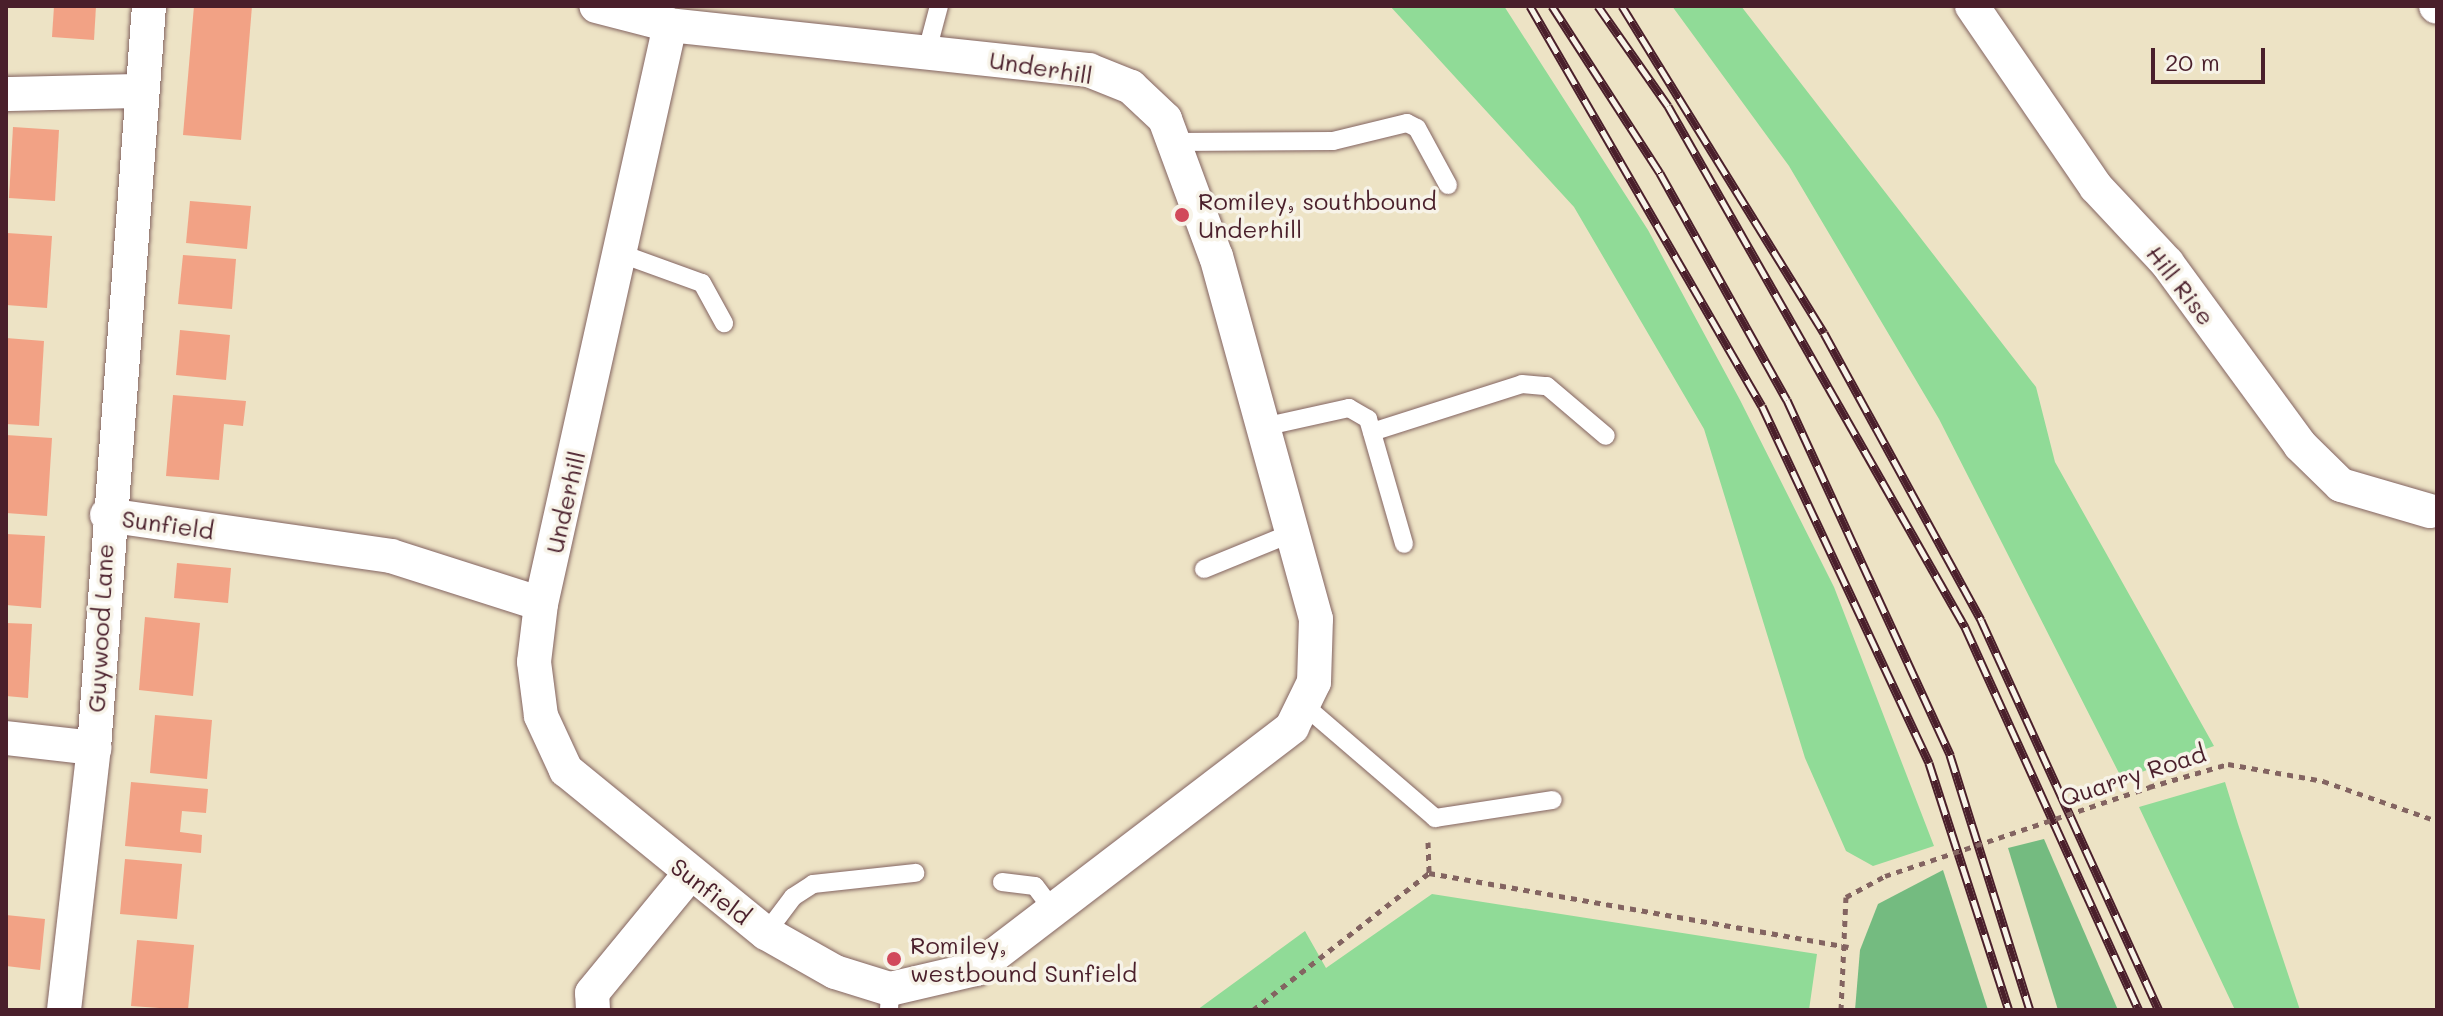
<!DOCTYPE html>
<style>
body{margin:0}
#map{position:relative;width:2443px;height:1016px;overflow:hidden;background:#ede3c5;font-family:Mali,sans-serif}
div>[style]{position:absolute}
[style*='--x']{left:calc(var(--x)*1px);top:calc(var(--y)*1px);width:calc(var(--w)*1px);rotate:calc(var(--a)*1deg)}
.green>*{inset:0;background:#90db97}
.forest>*{inset:0;background:#74bb80}
.building>*{inset:0;background:#f2a285}
.path>*{height:5px;margin-top:-2.5px;transform-origin:0;background:repeating-linear-gradient(90deg,#836461 0 6px,transparent 0 12px)}
.roads{filter:drop-shadow(0 0 2px #836461) drop-shadow(0 0 2px #836461)}
.lane>*{height:18px;margin:-9px;padding:0 9px;transform-origin:9px;border-radius:9px;background:#fff}
.street>*{height:34px;margin:-17px;padding:0 17px;transform-origin:17px;border-radius:17px;background:#fff}
.rail>*{height:9px;margin-top:-4.5px;transform-origin:0;background:repeating-linear-gradient(90deg,#f7f3e8 0 18px,#4a1f2b 0 36px);box-sizing:border-box;border-block:2px solid #4a1f2b}
.path-bridge>*{height:5px;margin-top:-2.5px;transform-origin:0;background:repeating-linear-gradient(90deg,#836461 0 6px,transparent 0 12px)}
.dots>*{width:22px;height:22px;translate:-50% -50%;box-sizing:border-box;border:4px solid #f7f3e8;border-radius:50%}
span{translate:-50% -50%;white-space:nowrap;text-align:center;line-height:1.15;-webkit-text-stroke:7px #f7f3e8;paint-order:stroke}
.street-label{font-size:24px;color:#4a1f2b}
.poi-label{font-size:24px;color:#4a1f2b}
.left{translate:0 -50%;text-align:left}
.frame{position:absolute;inset:0;border:8px solid #4a1f2b;pointer-events:none}
.scale{position:absolute;left:2151px;top:48px;width:114px;height:36px;box-sizing:border-box;border:4px solid #4a1f2b;border-top:0;padding-left:10px;font-size:24px;line-height:28px;white-space:nowrap;color:#4a1f2b;-webkit-text-stroke:6px #f7f3e8;paint-order:stroke}
</style>
<div id="map">
<div class="green">
<i style="clip-path:polygon(1390px 6px,1504px 6px,1648px 230px,1740px 400px,1834px 587px,1934px 846px,1873px 866px,1846px 851px,1805px 758px,1704px 429px,1574px 207px)"></i>
<i style="clip-path:polygon(1672px 6px,1741px 6px,2036px 387px,2055px 462px,2214px 746px,2122px 779px,1939px 419px,1789px 166px)"></i>
<i style="clip-path:polygon(2225px 782px,2238px 824px,2300px 1010px,2235px 1010px,2139px 807px)"></i>
<i style="clip-path:polygon(1432px 894px,1817px 954px,1809px 1010px,1197px 1010px,1305px 931px,1326px 968px)"></i>
</div>
<div class="forest">
<i style="clip-path:polygon(2044px 839px,2118px 1010px,2058px 1010px,2008px 848px)"></i>
<i style="clip-path:polygon(1943px 870px,1988px 1010px,1855px 1010px,1860px 950px,1878px 904px)"></i>
</div>
<div class="building">
<i style="clip-path:polygon(54px 6px,96px 6px,94px 40px,52px 37px)"></i>
<i style="clip-path:polygon(194px 6px,252px 6px,241px 140px,183px 135px)"></i>
<i style="clip-path:polygon(13px 127px,59px 130px,55px 201px,9px 198px)"></i>
<i style="clip-path:polygon(190px 201px,251px 206px,247px 249px,186px 243px)"></i>
<i style="clip-path:polygon(7px 233px,52px 236px,47px 308px,6px 305px)"></i>
<i style="clip-path:polygon(183px 255px,236px 259px,232px 309px,178px 304px)"></i>
<i style="clip-path:polygon(180px 330px,230px 335px,226px 380px,176px 375px)"></i>
<i style="clip-path:polygon(6px 338px,44px 341px,39px 426px,6px 424px)"></i>
<i style="clip-path:polygon(173px 395px,246px 401px,243px 426px,224px 424px,219px 480px,166px 476px)"></i>
<i style="clip-path:polygon(6px 435px,52px 438px,47px 516px,6px 513px)"></i>
<i style="clip-path:polygon(6px 534px,45px 536px,41px 608px,6px 605px)"></i>
<i style="clip-path:polygon(177px 563px,231px 568px,228px 603px,174px 598px)"></i>
<i style="clip-path:polygon(145px 617px,200px 623px,193px 696px,139px 690px)"></i>
<i style="clip-path:polygon(6px 623px,32px 624px,28px 698px,6px 696px)"></i>
<i style="clip-path:polygon(155px 715px,212px 720px,207px 779px,150px 773px)"></i>
<i style="clip-path:polygon(131px 782px,208px 789px,206px 813px,182px 811px,180px 832px,202px 835px,201px 853px,125px 846px)"></i>
<i style="clip-path:polygon(125px 859px,182px 864px,177px 919px,120px 914px)"></i>
<i style="clip-path:polygon(6px 915px,45px 919px,40px 970px,6px 966px)"></i>
<i style="clip-path:polygon(137px 940px,194px 945px,188px 1010px,131px 1006px)"></i>
</div>
<div class="path">
<i style="--x:2149;--y:787;--w:82;--a:-16.2"></i>
<i style="--x:2228;--y:764;--w:97;--a:10.1"></i>
<i style="--x:2323;--y:781;--w:121;--a:19.3"></i>
<i style="--x:1428;--y:842;--w:31;--a:88"></i>
<i style="--x:1253;--y:1010;--w:223;--a:-37.9"></i>
<i style="--x:1429;--y:873;--w:426;--a:10"></i>
<i style="--x:1841;--y:1010;--w:113;--a:-87.5"></i>
<i style="--x:1846;--y:897;--w:44;--a:-28.3"></i>
</div>
<div class="roads">
<div class="lane">
<i style="--x:927;--y:51;--w:47;--a:-75.1"></i>
<i style="--x:1174;--y:142;--w:159;--a:-0.4"></i>
<i style="--x:1333;--y:141;--w:76;--a:-13.7"></i>
<i style="--x:1407;--y:123;--w:11;--a:27"></i>
<i style="--x:1417;--y:128;--w:65;--a:61.5"></i>
<i style="--x:619;--y:253;--w:88;--a:19.9"></i>
<i style="--x:702;--y:283;--w:46;--a:61.2"></i>
<i style="--x:1263;--y:427;--w:88;--a:-12.5"></i>
<i style="--x:1349;--y:408;--w:22;--a:30"></i>
<i style="--x:1368;--y:419;--w:130;--a:73.9"></i>
<i style="--x:1372;--y:432;--w:157;--a:-17.7"></i>
<i style="--x:1522;--y:384;--w:25;--a:5"></i>
<i style="--x:1547;--y:386;--w:77;--a:40.3"></i>
<i style="--x:1204;--y:569;--w:95;--a:-22.2"></i>
<i style="--x:1305;--y:706;--w:172;--a:40.7"></i>
<i style="--x:1435;--y:818;--w:119;--a:-8.7"></i>
<i style="--x:1002;--y:882;--w:33;--a:7"></i>
<i style="--x:1035;--y:886;--w:30;--a:53"></i>
<i style="--x:766;--y:933;--w:45;--a:-53.1"></i>
<i style="--x:793;--y:897;--w:24;--a:-33"></i>
<i style="--x:813;--y:884;--w:103;--a:-6.2"></i>
<i style="--x:889;--y:1010;--w:21;--a:-87"></i>
</div>
<div class="street">
<i style="--x:1972;--y:6;--w:219;--a:55.6"></i>
<i style="--x:2096;--y:187;--w:104;--a:46.9"></i>
<i style="--x:2167;--y:263;--w:225;--a:53.8"></i>
<i style="--x:2300;--y:445;--w:57;--a:44.3"></i>
<i style="--x:2341;--y:485;--w:93;--a:16.3"></i>
<i style="--x:2436;--y:6;--w:1;--a:45"></i>
<i style="--x:6;--y:94;--w:135;--a:-1.3"></i>
<i style="--x:107;--y:515;--w:287;--a:8.2"></i>
<i style="--x:391;--y:556;--w:157;--a:17.7"></i>
<i style="--x:541;--y:604;--w:58;--a:96.9"></i>
<i style="--x:534;--y:662;--w:54;--a:82.6"></i>
<i style="--x:541;--y:716;--w:60;--a:65.2"></i>
<i style="--x:566;--y:770;--w:258;--a:39.2"></i>
<i style="--x:766;--y:933;--w:79;--a:29.5"></i>
<i style="--x:835;--y:972;--w:58;--a:17.2"></i>
<i style="--x:890;--y:989;--w:88;--a:-13.1"></i>
<i style="--x:976;--y:969;--w:398;--a:-37.4"></i>
<i style="--x:1292;--y:727;--w:50;--a:-63.9"></i>
<i style="--x:1314;--y:682;--w:63;--a:-88.2"></i>
<i style="--x:1316;--y:619;--w:376;--a:-105.4"></i>
<i style="--x:1216;--y:257;--w:147;--a:-110.3"></i>
<i style="--x:1165;--y:119;--w:47;--a:-136.7"></i>
<i style="--x:1131;--y:87;--w:45;--a:-158"></i>
<i style="--x:1089;--y:70;--w:421;--a:-173.9"></i>
<i style="--x:670;--y:25;--w:76;--a:-165.6"></i>
<i style="--x:541;--y:604;--w:593;--a:-77.44"></i>
<i style="--x:6;--y:738;--w:89;--a:6.5"></i>
<i style="--x:64;--y:1010;--w:264;--a:-83.5"></i>
<i style="--x:94;--y:748;--w:744;--a:-85.76"></i>
<i style="--x:593;--y:1010;--w:17;--a:-93"></i>
<i style="--x:592;--y:993;--w:153;--a:-50.6"></i>
</div>
</div>
<div class="rail">
<i style="--x:1530;--y:6;--w:462;--a:59.9"></i>
<i style="--x:1762;--y:406;--w:394;--a:64.9"></i>
<i style="--x:1929;--y:763;--w:260;--a:72.1"></i>
<i style="--x:1552;--y:6;--w:199;--a:57.1"></i>
<i style="--x:1660;--y:173;--w:260;--a:60.8"></i>
<i style="--x:1787;--y:400;--w:391;--a:65.3"></i>
<i style="--x:1950;--y:755;--w:267;--a:72.6"></i>
<i style="--x:1598;--y:6;--w:122;--a:55"></i>
<i style="--x:1668;--y:106;--w:600;--a:60.31"></i>
<i style="--x:1965;--y:627;--w:421;--a:65.6"></i>
<i style="--x:1622;--y:6;--w:384;--a:58.3"></i>
<i style="--x:1824;--y:333;--w:327;--a:61.3"></i>
<i style="--x:1981;--y:620;--w:429;--a:65.5"></i>
</div>
<div class="path-bridge">
<i style="--x:1885;--y:876;--w:279;--a:-18.6"></i>
</div>
<div class="dots">
<i style="left:1182px;top:215px;background:#d1495b"></i>
<i style="left:894px;top:959px;background:#d1495b"></i>
</div>
<div class="street-label">
<span style="left:1041px;top:67px;rotate:9deg">Underhill</span>
<span style="left:2181px;top:285px;rotate:52deg">Hill Rise</span>
<span style="left:565px;top:502px;rotate:-77deg">Underhill</span>
<span style="left:168px;top:524px;rotate:8deg">Sunfield</span>
<span style="left:100px;top:628px;rotate:-87deg">Guywood Lane</span>
<span style="left:2133px;top:775px;rotate:-18deg">Quarry Road</span>
<span style="left:711px;top:891px;rotate:37deg">Sunfield</span>
</div>
<div class="poi-label">
<span class="left" style="left:1198px;top:215px">Romiley, southbound<br>Underhill</span>
<span class="left" style="left:910px;top:959px">Romiley,<br>westbound Sunfield</span>
</div>
<div class="frame"></div>
<div class="scale">20 m</div>
</div>
